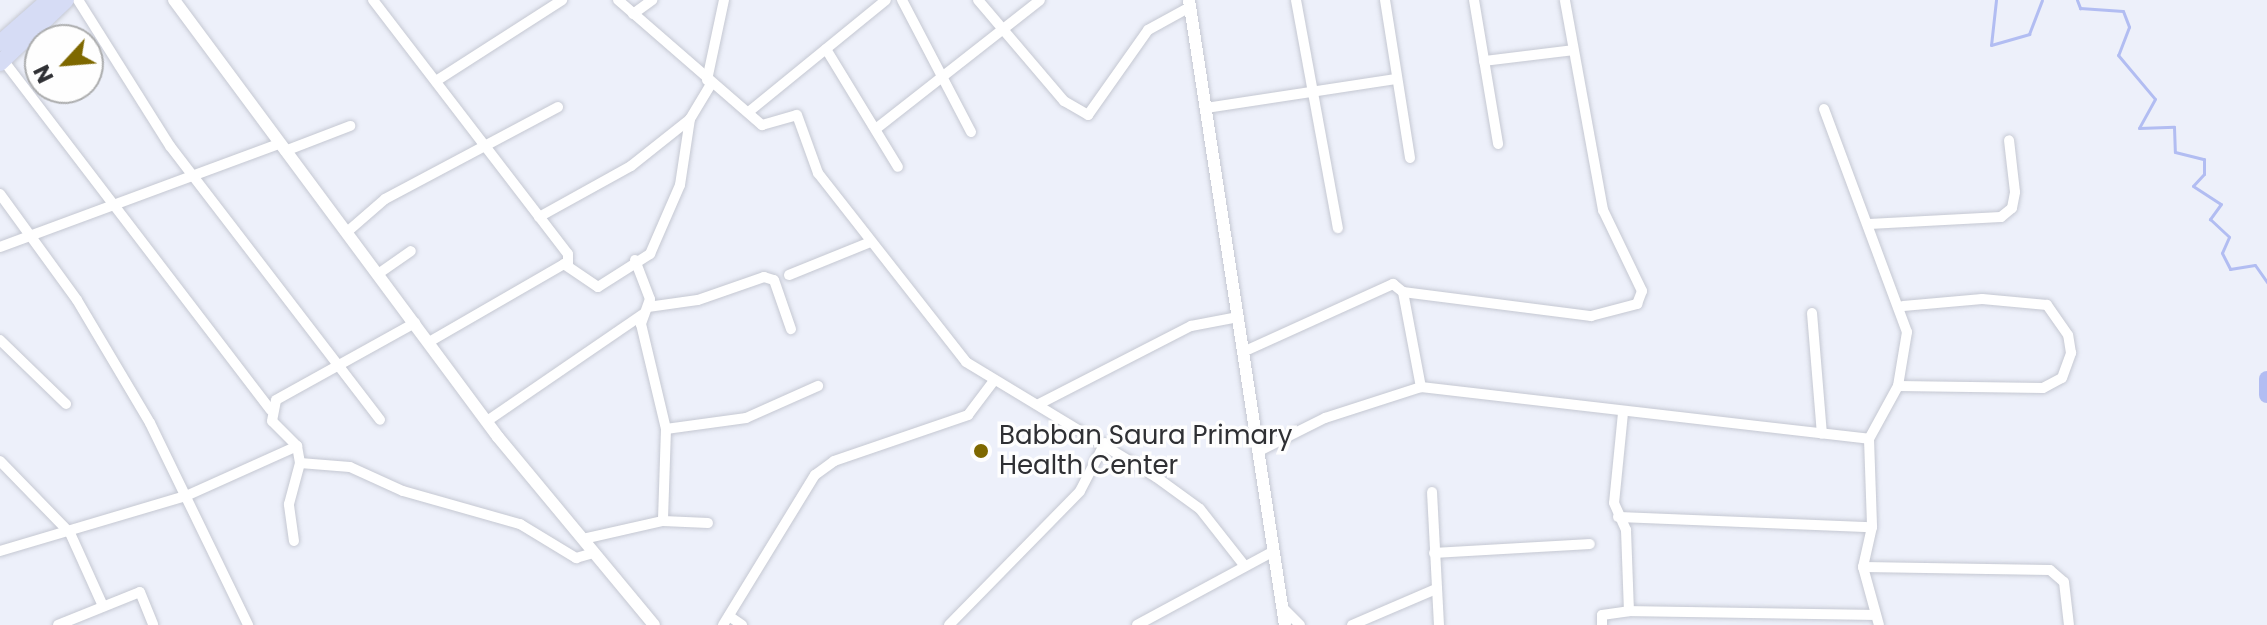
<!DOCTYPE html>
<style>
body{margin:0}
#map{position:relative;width:2267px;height:625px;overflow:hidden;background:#edf0fa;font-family:Poppins,sans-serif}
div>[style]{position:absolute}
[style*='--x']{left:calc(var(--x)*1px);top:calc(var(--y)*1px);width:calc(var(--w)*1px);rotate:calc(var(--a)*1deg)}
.stream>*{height:3px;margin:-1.5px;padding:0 1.5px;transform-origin:1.5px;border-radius:1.5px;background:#b2bdf2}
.river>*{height:16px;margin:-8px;padding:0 8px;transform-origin:8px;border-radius:8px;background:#b2bdf2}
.roads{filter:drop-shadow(0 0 2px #c5c8d2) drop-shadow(0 0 2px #c5c8d2)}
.minor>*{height:10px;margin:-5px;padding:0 5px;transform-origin:5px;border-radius:5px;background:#fff}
.tertiary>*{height:12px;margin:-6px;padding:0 6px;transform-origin:6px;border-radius:6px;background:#fff}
.primary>*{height:16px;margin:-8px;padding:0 8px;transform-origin:8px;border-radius:8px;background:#d6dcf5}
.dots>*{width:22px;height:22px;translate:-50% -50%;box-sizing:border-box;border:4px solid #fefefe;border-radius:50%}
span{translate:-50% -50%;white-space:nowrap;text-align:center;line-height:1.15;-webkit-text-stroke:7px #fefefe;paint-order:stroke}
.poi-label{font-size:26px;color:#2f3034}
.left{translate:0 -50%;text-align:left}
.north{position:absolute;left:24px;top:24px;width:80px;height:80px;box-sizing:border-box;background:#fefefe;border:2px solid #abacad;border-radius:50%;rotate:244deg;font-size:22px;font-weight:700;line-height:32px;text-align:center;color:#2f3034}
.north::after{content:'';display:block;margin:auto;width:28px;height:36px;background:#7e6800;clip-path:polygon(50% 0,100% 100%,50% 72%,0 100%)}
</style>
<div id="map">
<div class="stream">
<i style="--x:1996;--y:0;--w:45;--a:96.3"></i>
<i style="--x:1991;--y:45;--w:40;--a:-16"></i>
<i style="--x:2029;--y:34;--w:36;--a:-69"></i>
<i style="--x:2077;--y:0;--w:9;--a:69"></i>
<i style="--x:2080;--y:8;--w:43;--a:4"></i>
<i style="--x:2123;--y:11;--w:17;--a:69"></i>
<i style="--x:2129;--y:27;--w:30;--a:111"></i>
<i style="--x:2118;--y:55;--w:57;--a:49.9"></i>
<i style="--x:2155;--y:99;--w:33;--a:119"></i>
<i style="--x:2139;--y:128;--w:35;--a:-2"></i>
<i style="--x:2174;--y:127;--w:25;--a:88"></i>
<i style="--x:2175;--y:152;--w:30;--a:14"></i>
<i style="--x:2204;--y:159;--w:15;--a:90"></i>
<i style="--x:2204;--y:174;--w:16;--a:133"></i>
<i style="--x:2193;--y:186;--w:33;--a:33"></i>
<i style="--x:2221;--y:204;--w:19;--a:126"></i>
<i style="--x:2210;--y:219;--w:26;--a:43"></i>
<i style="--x:2229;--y:237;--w:17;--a:114"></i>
<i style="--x:2222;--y:253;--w:18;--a:63"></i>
<i style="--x:2230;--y:269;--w:25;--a:-9"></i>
<i style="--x:2255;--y:265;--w:21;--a:55"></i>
</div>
<div class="river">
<i style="--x:2267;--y:379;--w:16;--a:90"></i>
</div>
<div class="roads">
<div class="minor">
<i style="--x:78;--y:0;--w:173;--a:57.8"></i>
<i style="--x:170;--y:146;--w:345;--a:52.5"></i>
<i style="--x:373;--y:0;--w:320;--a:52.5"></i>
<i style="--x:568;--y:254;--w:10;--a:90"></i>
<i style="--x:618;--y:0;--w:191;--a:41"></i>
<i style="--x:762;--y:125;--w:36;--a:-16"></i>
<i style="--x:797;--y:115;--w:62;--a:70.1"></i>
<i style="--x:818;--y:173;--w:240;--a:51.9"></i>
<i style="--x:966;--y:362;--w:222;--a:31.2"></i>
<i style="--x:1156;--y:477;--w:54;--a:36"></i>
<i style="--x:1200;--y:509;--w:71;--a:51.8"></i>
<i style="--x:902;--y:0;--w:149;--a:62.4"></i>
<i style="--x:978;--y:0;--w:133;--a:49.6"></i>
<i style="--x:1064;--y:101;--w:28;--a:30"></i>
<i style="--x:1088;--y:115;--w:104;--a:-54.8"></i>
<i style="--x:1148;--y:30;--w:48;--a:-28.7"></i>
<i style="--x:1296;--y:0;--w:232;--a:79.6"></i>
<i style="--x:1385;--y:0;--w:160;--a:81"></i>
<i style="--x:1474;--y:0;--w:146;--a:80.5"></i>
<i style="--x:633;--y:14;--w:24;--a:-36"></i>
<i style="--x:826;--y:49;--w:138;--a:58.6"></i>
<i style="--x:3;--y:60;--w:441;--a:52.6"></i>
<i style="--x:1484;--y:61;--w:90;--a:-7"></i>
<i style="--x:707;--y:80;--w:82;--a:-78"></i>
<i style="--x:436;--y:81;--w:150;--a:-32.7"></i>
<i style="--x:1206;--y:108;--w:192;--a:-8.7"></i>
<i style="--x:1824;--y:109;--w:238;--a:69.6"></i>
<i style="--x:1907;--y:332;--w:55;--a:99.5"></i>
<i style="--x:1898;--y:386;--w:60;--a:118.7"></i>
<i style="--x:751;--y:110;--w:174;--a:-39.2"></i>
<i style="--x:877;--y:128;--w:207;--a:-38.1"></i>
<i style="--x:285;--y:151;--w:70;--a:-21"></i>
<i style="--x:0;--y:194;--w:131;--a:54"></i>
<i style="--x:77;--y:300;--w:143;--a:59.3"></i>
<i style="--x:150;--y:423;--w:225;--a:64.1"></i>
<i style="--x:539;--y:217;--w:105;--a:-29"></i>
<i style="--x:631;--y:166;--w:75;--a:-38.5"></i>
<i style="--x:1869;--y:224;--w:132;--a:-3"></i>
<i style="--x:2001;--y:217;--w:14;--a:-39"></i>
<i style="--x:2012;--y:208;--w:16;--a:-79"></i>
<i style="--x:2015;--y:192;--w:52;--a:-96.6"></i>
<i style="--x:347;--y:232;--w:50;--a:-41"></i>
<i style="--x:385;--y:199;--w:196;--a:-28"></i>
<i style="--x:0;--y:247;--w:297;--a:-20.3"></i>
<i style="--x:635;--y:260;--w:42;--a:69"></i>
<i style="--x:650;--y:299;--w:27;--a:110"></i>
<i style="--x:641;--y:324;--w:108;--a:76.6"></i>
<i style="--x:666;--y:429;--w:92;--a:91.9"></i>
<i style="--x:378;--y:274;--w:40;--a:-34.9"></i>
<i style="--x:789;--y:275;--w:85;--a:-22.1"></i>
<i style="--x:1403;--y:292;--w:190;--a:7.3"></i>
<i style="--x:1591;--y:316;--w:48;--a:-14.6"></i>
<i style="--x:1637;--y:304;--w:14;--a:-69"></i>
<i style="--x:1642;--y:291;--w:90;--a:-115.7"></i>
<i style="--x:1603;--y:210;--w:213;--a:-100.3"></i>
<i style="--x:648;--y:307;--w:50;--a:-8"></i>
<i style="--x:698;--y:300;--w:70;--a:-19.2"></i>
<i style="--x:764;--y:277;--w:10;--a:17"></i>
<i style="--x:774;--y:280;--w:52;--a:70.9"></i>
<i style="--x:1812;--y:313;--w:121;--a:85.3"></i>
<i style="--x:0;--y:340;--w:92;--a:44.1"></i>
<i style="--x:429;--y:342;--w:156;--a:-30"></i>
<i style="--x:564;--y:264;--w:41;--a:34.1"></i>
<i style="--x:598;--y:287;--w:62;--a:-32.4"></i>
<i style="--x:650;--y:254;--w:75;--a:-66.5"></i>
<i style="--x:680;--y:185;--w:67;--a:-81.4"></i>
<i style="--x:690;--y:119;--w:41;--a:-59"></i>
<i style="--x:1243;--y:352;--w:165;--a:-24.4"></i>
<i style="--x:1393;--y:284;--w:13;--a:39"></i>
<i style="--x:1403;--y:292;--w:97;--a:79.3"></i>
<i style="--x:1898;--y:386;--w:145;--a:0.8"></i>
<i style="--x:2043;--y:388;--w:21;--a:-28"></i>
<i style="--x:2062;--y:378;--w:27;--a:-70"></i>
<i style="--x:2071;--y:353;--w:18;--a:-99"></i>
<i style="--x:2068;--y:335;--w:37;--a:-125"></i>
<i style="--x:2047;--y:305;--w:65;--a:-174.7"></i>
<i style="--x:1982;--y:299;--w:79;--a:174.9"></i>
<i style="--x:1039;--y:404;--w:171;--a:-27.2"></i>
<i style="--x:1191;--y:326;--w:48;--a:-10.8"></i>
<i style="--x:1623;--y:413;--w:90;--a:95.7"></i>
<i style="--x:1614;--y:503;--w:30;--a:66"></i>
<i style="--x:1626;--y:530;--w:81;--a:87.9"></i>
<i style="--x:487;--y:421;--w:189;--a:-34.4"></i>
<i style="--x:666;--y:429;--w:81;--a:-7.8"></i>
<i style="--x:746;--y:418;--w:79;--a:-24"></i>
<i style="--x:297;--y:446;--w:35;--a:-135"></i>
<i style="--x:272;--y:421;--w:21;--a:-79"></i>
<i style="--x:276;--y:400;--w:159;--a:-29"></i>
<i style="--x:1259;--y:451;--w:74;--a:-26.6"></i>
<i style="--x:1325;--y:418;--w:101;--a:-17.9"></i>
<i style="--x:1421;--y:387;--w:451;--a:6.6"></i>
<i style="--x:1869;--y:439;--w:88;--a:88"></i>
<i style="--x:1872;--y:527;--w:41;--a:102.7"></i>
<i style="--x:1863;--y:567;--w:60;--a:74.6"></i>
<i style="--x:0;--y:461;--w:100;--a:45.8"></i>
<i style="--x:70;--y:533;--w:80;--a:65.7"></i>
<i style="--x:1432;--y:492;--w:133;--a:87"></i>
<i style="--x:1618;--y:517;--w:254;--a:2.3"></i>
<i style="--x:583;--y:539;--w:82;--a:-12.7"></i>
<i style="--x:663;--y:521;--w:45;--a:2.5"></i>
<i style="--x:294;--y:541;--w:37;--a:-98"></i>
<i style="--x:289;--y:504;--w:42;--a:-75"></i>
<i style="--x:0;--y:551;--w:194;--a:-16.5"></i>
<i style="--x:186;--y:496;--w:122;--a:-24.2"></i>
<i style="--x:297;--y:446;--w:17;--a:80"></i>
<i style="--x:300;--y:463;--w:50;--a:4.6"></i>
<i style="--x:350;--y:467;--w:58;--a:24.4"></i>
<i style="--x:403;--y:491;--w:122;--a:15.8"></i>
<i style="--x:520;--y:524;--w:66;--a:31.3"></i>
<i style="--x:576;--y:558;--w:19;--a:-16"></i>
<i style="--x:1434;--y:553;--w:156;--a:-3.3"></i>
<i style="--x:1863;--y:567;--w:187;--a:0.9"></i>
<i style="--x:2050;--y:570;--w:18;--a:41"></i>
<i style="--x:2064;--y:582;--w:43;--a:83.4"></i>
<i style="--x:1283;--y:608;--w:24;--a:45"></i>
<i style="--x:729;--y:616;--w:16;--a:35"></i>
<i style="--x:58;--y:625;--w:88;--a:-21.9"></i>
<i style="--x:140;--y:592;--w:35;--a:68"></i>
<i style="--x:723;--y:625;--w:176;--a:-58.5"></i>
<i style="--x:815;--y:475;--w:24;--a:-36"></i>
<i style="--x:834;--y:461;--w:142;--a:-18.9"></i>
<i style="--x:968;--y:415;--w:41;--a:-52.9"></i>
<i style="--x:949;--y:625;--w:187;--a:-45.6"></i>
<i style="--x:1080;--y:491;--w:54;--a:-62.5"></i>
<i style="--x:1137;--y:625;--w:156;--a:-28.4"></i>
<i style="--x:1352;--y:625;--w:91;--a:-23.2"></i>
<i style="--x:1602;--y:625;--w:10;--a:-90"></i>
<i style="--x:1602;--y:615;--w:27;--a:-8"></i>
<i style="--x:1629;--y:611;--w:243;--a:0.9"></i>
</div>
<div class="tertiary">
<i style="--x:174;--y:0;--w:544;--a:53.45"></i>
<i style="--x:498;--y:437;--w:244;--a:50.3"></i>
<i style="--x:1189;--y:0;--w:632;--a:81.27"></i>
</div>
<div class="primary">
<i style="--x:0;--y:43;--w:65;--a:-41.3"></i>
<i style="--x:0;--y:63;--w:91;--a:-43.7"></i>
</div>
</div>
<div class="dots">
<i style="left:981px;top:451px;background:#7e6800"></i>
</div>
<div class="poi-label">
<span class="left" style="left:999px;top:451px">Babban Saura Primary<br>Health Center</span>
</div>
<div class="north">N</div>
</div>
